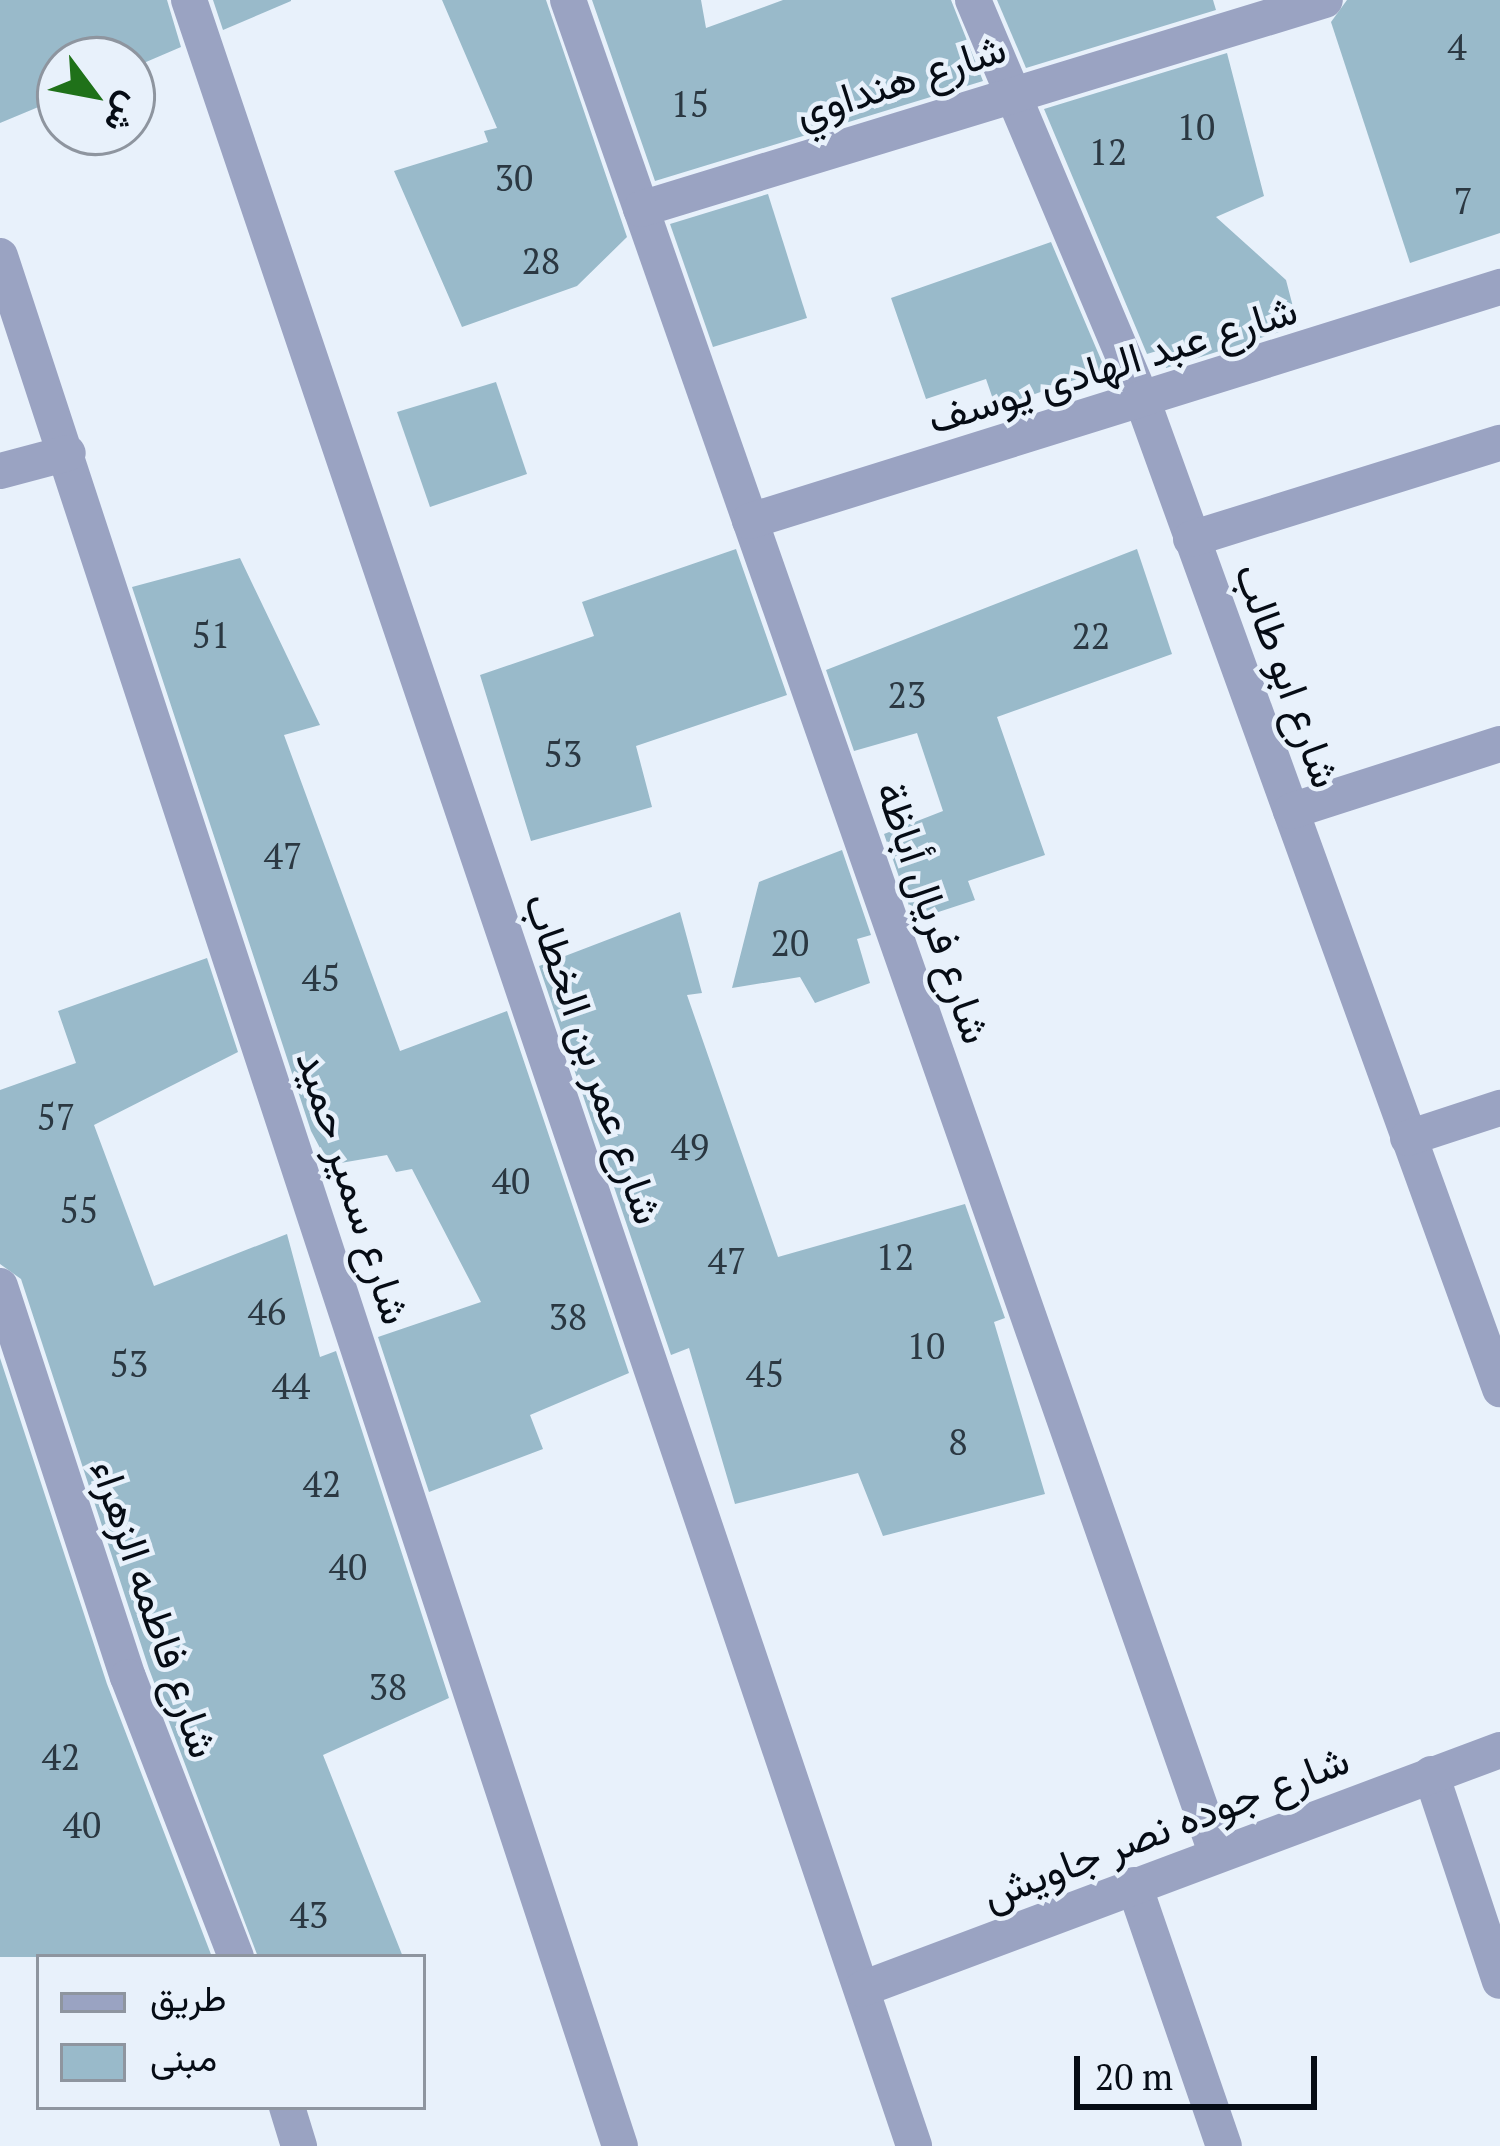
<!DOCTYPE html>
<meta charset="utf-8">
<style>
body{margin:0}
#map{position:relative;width:1500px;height:2146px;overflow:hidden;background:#e8f1fb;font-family:"PT Serif",Vazirmatn,serif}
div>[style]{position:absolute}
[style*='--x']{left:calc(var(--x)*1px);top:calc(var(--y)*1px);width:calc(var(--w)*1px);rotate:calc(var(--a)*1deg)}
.building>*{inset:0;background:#99baca}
.minor>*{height:36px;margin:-18px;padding:0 18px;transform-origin:18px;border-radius:18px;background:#9aa3c2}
span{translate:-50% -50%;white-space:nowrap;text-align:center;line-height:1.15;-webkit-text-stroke:9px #e8f1fb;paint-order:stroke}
.number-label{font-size:36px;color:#2b3842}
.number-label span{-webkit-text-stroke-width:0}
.street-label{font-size:42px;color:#060c15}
.legend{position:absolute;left:36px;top:1954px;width:390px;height:156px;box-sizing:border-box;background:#e8f1fb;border:3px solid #8e959f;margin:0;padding:15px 21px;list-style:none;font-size:36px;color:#060c15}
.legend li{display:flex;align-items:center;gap:24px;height:60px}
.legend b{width:60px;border:3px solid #8e959f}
.north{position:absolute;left:36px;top:36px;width:120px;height:120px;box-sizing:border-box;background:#e8f1fb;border:3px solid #8e959f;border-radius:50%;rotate:122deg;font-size:33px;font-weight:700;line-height:48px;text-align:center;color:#060c15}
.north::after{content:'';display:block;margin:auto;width:42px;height:54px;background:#1f7119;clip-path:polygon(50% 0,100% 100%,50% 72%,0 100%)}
.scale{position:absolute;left:1074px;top:2056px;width:243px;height:54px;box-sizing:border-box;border:6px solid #060c15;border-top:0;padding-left:15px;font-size:36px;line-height:42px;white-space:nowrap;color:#060c15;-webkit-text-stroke:9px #e8f1fb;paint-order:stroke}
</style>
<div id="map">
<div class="building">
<i style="clip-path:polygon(0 0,167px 0,181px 47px,132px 68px,132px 60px,60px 60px,60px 98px,0 123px)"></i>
<i style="clip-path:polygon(213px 0,291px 0,291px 1px,223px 30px)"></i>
<i style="clip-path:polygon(442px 0,546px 0,627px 237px,577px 286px,462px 327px,394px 171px,488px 142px,484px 131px,497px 128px)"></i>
<i style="clip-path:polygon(592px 0,701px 0,706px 28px,783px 0,951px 0,983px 81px,655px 181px)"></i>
<i style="clip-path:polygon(997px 0,1213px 0,1216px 10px,1026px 68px)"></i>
<i style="clip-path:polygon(1347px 0,1500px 0,1500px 233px,1410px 263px,1331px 22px)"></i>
<i style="clip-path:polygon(1227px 53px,1264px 196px,1216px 217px,1286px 280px,1298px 326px,1166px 368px,1160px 350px,1147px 354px,1044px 109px)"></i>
<i style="clip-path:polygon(768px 194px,807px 318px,713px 347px,670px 224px)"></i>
<i style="clip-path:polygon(1051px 242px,1105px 369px,996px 408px,986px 379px,926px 399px,891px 298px)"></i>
<i style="clip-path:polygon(496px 382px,527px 474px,430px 507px,397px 412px)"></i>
<i style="clip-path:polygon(736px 549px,787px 695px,636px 746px,652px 807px,531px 841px,480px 675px,594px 636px,582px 602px)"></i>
<i style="clip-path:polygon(1137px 549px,1172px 654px,997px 717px,1045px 855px,968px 881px,975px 900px,914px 920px,884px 834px,943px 811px,917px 733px,854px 751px,826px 670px)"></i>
<i style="clip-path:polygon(240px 558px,320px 725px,284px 735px,400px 1051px,507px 1011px,629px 1373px,530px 1415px,543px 1449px,429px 1492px,378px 1337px,481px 1302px,412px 1169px,396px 1172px,387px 1155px,329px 1165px,311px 1131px,132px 587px)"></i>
<i style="clip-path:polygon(842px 850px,871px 935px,857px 939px,870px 983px,815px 1003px,800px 977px,732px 988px,759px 882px)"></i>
<i style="clip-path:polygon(680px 912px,702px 993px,687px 995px,778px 1257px,965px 1204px,1005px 1318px,994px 1322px,1045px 1494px,883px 1536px,858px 1473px,735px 1504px,689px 1348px,671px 1355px,539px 966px)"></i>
<i style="clip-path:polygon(207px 958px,238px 1052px,94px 1125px,154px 1286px,287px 1234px,320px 1357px,336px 1351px,449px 1698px,323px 1755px,403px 1957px,258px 1957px,149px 1669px,21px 1279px,0 1264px,0 1090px,76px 1063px,58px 1011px)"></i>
<i style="clip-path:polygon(0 1358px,107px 1684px,212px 1957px,0 1957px)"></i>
</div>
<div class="minor">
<i style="--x:189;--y:0;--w:2265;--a:71.33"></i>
<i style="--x:568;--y:0;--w:1965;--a:70.72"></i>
<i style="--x:973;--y:0;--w:436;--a:67.1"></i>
<i style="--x:1143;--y:402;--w:1050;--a:70.11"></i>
<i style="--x:641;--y:209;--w:715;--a:-16.99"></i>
<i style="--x:0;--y:256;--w:1989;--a:71.84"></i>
<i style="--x:0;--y:471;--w:70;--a:-14.8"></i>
<i style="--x:750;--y:521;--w:786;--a:-17.33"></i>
<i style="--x:1191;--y:539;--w:324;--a:-17.3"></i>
<i style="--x:1291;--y:811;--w:219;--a:-17.8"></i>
<i style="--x:1408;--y:1138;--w:97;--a:-18.1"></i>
<i style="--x:0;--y:1286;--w:411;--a:71.9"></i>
<i style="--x:128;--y:1677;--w:300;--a:68.9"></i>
<i style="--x:1431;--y:1774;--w:218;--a:71.6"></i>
<i style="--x:1134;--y:1885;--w:276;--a:71"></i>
<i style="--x:862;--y:1989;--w:681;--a:-20.54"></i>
<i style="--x:287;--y:2107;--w:41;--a:72.9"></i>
</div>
<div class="number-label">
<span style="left:1457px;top:47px">4</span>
<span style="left:690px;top:104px">15</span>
<span style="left:1196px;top:127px">10</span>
<span style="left:1108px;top:152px">12</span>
<span style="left:514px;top:178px">30</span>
<span style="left:1463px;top:201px">7</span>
<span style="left:541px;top:261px">28</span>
<span style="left:211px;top:635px">51</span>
<span style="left:1091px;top:636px">22</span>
<span style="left:907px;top:695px">23</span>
<span style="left:563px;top:754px">53</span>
<span style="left:283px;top:856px">47</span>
<span style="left:790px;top:943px">20</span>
<span style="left:321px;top:978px">45</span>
<span style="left:56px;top:1117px">57</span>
<span style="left:690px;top:1147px">49</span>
<span style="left:511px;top:1181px">40</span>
<span style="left:79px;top:1210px">55</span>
<span style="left:895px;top:1257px">12</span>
<span style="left:727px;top:1261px">47</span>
<span style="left:267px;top:1312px">46</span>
<span style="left:568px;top:1317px">38</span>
<span style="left:926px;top:1346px">10</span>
<span style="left:129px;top:1364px">53</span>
<span style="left:765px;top:1374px">45</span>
<span style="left:291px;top:1386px">44</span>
<span style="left:958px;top:1442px">8</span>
<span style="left:322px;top:1484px">42</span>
<span style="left:348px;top:1567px">40</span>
<span style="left:388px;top:1687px">38</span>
<span style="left:61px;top:1757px">42</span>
<span style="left:82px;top:1825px">40</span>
<span style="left:309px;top:1915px">43</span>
</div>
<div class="street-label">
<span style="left:900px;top:79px;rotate:-18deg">شارع هنداوي</span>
<span style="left:1112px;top:363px;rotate:-17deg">شارع عبد الهادى يوسف</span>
<span style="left:1289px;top:675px;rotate:70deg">شارع ابو طالب</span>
<span style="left:935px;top:912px;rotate:71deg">شارع فريال أباظة</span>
<span style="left:595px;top:1058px;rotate:71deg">شارع عمر بن الخطاب</span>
<span style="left:355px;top:1187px;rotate:72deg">شارع سمير حميد</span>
<span style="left:156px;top:1608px;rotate:71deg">شارع فاطمه الزهراء</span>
<span style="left:1165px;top:1826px;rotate:-21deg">شارع جوده نصر جاويش</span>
</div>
<ul class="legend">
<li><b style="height:15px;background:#9aa3c2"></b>طريق</li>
<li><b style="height:33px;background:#99baca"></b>مبنى</li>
</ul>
<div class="north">ش</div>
<div class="scale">20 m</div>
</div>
